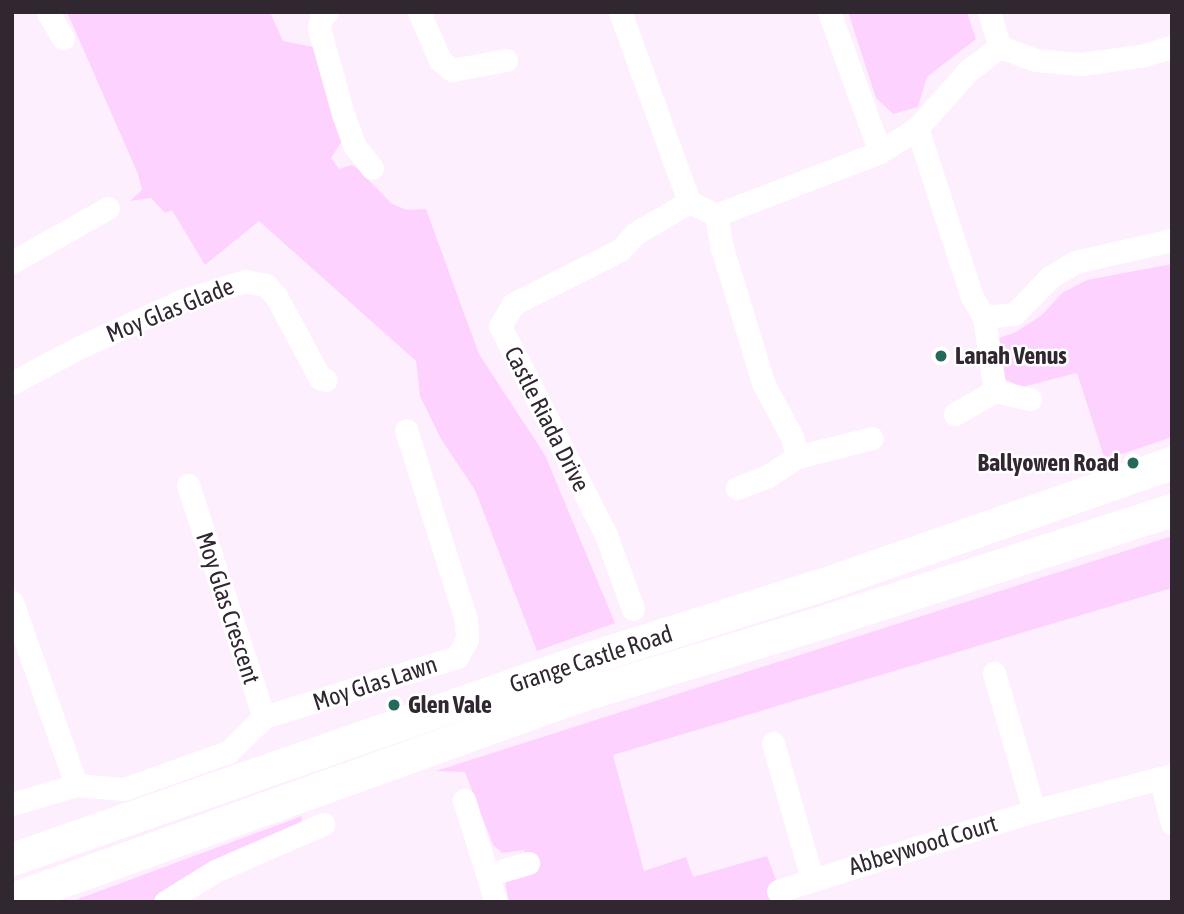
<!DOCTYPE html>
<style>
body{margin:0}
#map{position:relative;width:1184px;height:914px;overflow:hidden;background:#feeffe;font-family:"Asap Condensed",sans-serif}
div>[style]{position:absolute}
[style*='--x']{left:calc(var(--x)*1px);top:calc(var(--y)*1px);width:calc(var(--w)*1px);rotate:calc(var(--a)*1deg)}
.green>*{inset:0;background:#fed2fe}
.street>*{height:23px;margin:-11.5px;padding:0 11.5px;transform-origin:11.5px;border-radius:11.5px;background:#fff}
.secondary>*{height:33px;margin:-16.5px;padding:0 16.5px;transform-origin:16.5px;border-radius:16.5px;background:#fff}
.dots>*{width:19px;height:19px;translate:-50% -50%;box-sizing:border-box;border:4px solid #fff;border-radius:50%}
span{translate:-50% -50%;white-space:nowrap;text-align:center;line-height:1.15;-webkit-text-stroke:5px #fff;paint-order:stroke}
.street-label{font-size:24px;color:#302730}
.poi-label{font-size:24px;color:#302730;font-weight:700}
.left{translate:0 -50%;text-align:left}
.right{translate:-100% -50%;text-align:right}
.frame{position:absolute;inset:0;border:14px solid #302730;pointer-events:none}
</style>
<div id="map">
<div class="green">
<i style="clip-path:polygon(67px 12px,270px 12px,283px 41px,313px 47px,342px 141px,331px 158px,339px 169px,352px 165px,358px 169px,392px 204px,407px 210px,426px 209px,479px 354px,545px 455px,615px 623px,537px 651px,475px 490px,441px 439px,420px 396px,416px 361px,259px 221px,205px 265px,172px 210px,165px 213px,151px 198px,130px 201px,142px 190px,138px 174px)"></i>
<i style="clip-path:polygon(848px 12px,967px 12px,976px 39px,927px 77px,918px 107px,893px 114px,876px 98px)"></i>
<i style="clip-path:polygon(1172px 264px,1172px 437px,1105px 460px,1077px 373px,1022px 387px,1006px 380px,998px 365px,999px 338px,1016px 332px,1042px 315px,1062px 293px,1087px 280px)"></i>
<i style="clip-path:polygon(1172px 536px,1172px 588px,613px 755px,644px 871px,686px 857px,693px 877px,767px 856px,782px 895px,763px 902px,509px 902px,505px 883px,519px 870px,528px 867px,524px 850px,502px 853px,493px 845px,465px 772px,436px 771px)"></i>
<i style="clip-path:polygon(302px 816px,300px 830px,234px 855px,152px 902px,70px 902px)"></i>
</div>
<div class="street">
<i style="--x:48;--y:12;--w:30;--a:60"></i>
<i style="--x:327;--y:12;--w:8;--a:135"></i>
<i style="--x:321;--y:18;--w:10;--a:101"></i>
<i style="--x:319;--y:28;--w:89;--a:74.4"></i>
<i style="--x:343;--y:114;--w:33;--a:70"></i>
<i style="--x:354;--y:145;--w:29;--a:52"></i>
<i style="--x:419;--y:12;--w:52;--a:66.4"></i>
<i style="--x:440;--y:60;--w:16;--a:40"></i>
<i style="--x:452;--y:70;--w:55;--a:-10.5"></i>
<i style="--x:620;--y:12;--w:202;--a:70"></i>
<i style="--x:829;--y:12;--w:149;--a:70"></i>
<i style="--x:989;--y:12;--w:37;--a:73"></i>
<i style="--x:1000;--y:47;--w:37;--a:20"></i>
<i style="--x:1035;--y:60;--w:46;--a:5"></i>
<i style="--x:1081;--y:64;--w:60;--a:-7.7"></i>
<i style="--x:1140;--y:56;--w:33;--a:-16"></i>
<i style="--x:917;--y:128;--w:178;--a:72"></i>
<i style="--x:972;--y:297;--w:23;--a:59"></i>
<i style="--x:984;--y:317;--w:30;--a:-6"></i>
<i style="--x:1014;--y:314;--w:52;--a:-45.8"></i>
<i style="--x:1050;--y:277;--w:29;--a:-31"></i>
<i style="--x:1075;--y:262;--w:99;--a:-12.8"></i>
<i style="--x:716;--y:215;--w:34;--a:80"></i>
<i style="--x:722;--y:248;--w:143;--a:73"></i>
<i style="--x:764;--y:385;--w:59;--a:61.7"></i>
<i style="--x:792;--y:437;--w:21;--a:76"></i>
<i style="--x:797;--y:457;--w:77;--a:-14.2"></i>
<i style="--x:12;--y:262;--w:110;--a:-29.4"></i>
<i style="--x:12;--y:383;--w:77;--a:-27.9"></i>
<i style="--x:80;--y:347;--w:111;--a:-24.5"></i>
<i style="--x:181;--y:301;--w:67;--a:-17.4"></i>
<i style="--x:245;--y:281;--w:21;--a:11"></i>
<i style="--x:266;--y:285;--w:15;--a:48"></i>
<i style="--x:276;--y:296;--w:93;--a:61.8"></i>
<i style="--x:320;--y:378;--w:6;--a:18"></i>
<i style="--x:995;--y:391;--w:36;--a:13"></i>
<i style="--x:955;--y:414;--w:46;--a:-29.9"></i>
<i style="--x:995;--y:391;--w:75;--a:-98.5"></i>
<i style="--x:188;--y:485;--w:244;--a:71.9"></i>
<i style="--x:737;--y:488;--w:33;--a:-21"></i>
<i style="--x:768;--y:476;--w:35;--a:-33"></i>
<i style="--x:12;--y:602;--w:194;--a:70.7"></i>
<i style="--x:633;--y:609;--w:79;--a:-110"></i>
<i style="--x:606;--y:535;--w:234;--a:-116.9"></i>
<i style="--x:500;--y:326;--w:26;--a:-59"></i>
<i style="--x:513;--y:304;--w:120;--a:-26.8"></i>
<i style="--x:620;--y:250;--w:23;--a:-47"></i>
<i style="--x:636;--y:233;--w:61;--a:-30.3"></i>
<i style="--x:689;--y:202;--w:30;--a:26"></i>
<i style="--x:716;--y:215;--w:176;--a:-21"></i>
<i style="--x:880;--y:152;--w:44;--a:-33"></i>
<i style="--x:917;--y:128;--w:78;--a:-48.1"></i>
<i style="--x:969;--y:70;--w:39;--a:-37"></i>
<i style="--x:994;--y:673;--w:144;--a:73.8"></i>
<i style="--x:773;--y:743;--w:141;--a:74"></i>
<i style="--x:1160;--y:778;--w:47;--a:75.1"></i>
<i style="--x:464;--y:800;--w:107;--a:72.6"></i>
<i style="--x:12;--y:804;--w:67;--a:-16.5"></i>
<i style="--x:76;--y:785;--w:48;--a:4.8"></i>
<i style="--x:124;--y:789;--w:110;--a:-19.6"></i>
<i style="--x:228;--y:752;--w:50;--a:-44.2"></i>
<i style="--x:264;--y:717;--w:202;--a:-17.3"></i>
<i style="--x:457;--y:657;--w:21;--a:-61"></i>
<i style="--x:467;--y:639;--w:19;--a:-93"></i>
<i style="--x:466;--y:620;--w:199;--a:-107.5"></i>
<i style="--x:488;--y:875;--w:42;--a:-16.7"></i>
<i style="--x:778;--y:891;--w:268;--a:-17.4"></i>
<i style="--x:1034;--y:811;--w:143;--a:-14.6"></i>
<i style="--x:165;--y:902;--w:59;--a:-31.8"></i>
<i style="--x:215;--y:871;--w:118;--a:-23.5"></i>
</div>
<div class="secondary">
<i style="--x:12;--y:859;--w:611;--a:-19.21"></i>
<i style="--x:589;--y:658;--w:240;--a:-17.5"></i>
<i style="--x:818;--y:586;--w:375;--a:-19.2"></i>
<i style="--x:12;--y:899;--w:601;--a:-19.73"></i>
<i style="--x:578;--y:696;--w:262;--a:-16.8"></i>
<i style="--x:829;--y:620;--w:360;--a:-17.8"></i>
</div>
<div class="dots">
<i style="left:941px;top:356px;background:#25695a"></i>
<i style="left:1133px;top:463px;background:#25695a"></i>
<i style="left:394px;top:705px;background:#25695a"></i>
</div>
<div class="street-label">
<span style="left:170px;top:310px;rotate:-22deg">Moy Glas Glade</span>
<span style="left:547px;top:419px;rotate:63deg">Castle Riada Drive</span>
<span style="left:228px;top:608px;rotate:72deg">Moy Glas Crescent</span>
<span style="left:591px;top:659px;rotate:-18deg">Grange Castle Road</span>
<span style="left:375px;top:683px;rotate:-18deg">Moy Glas Lawn</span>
<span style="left:923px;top:845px;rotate:-17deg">Abbeywood Court</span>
</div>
<div class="poi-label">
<span class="left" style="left:955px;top:356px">Lanah Venus</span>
<span class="right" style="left:1119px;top:463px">Ballyowen Road</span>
<span class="left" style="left:408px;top:705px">Glen Vale</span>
</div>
<div class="frame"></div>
</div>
